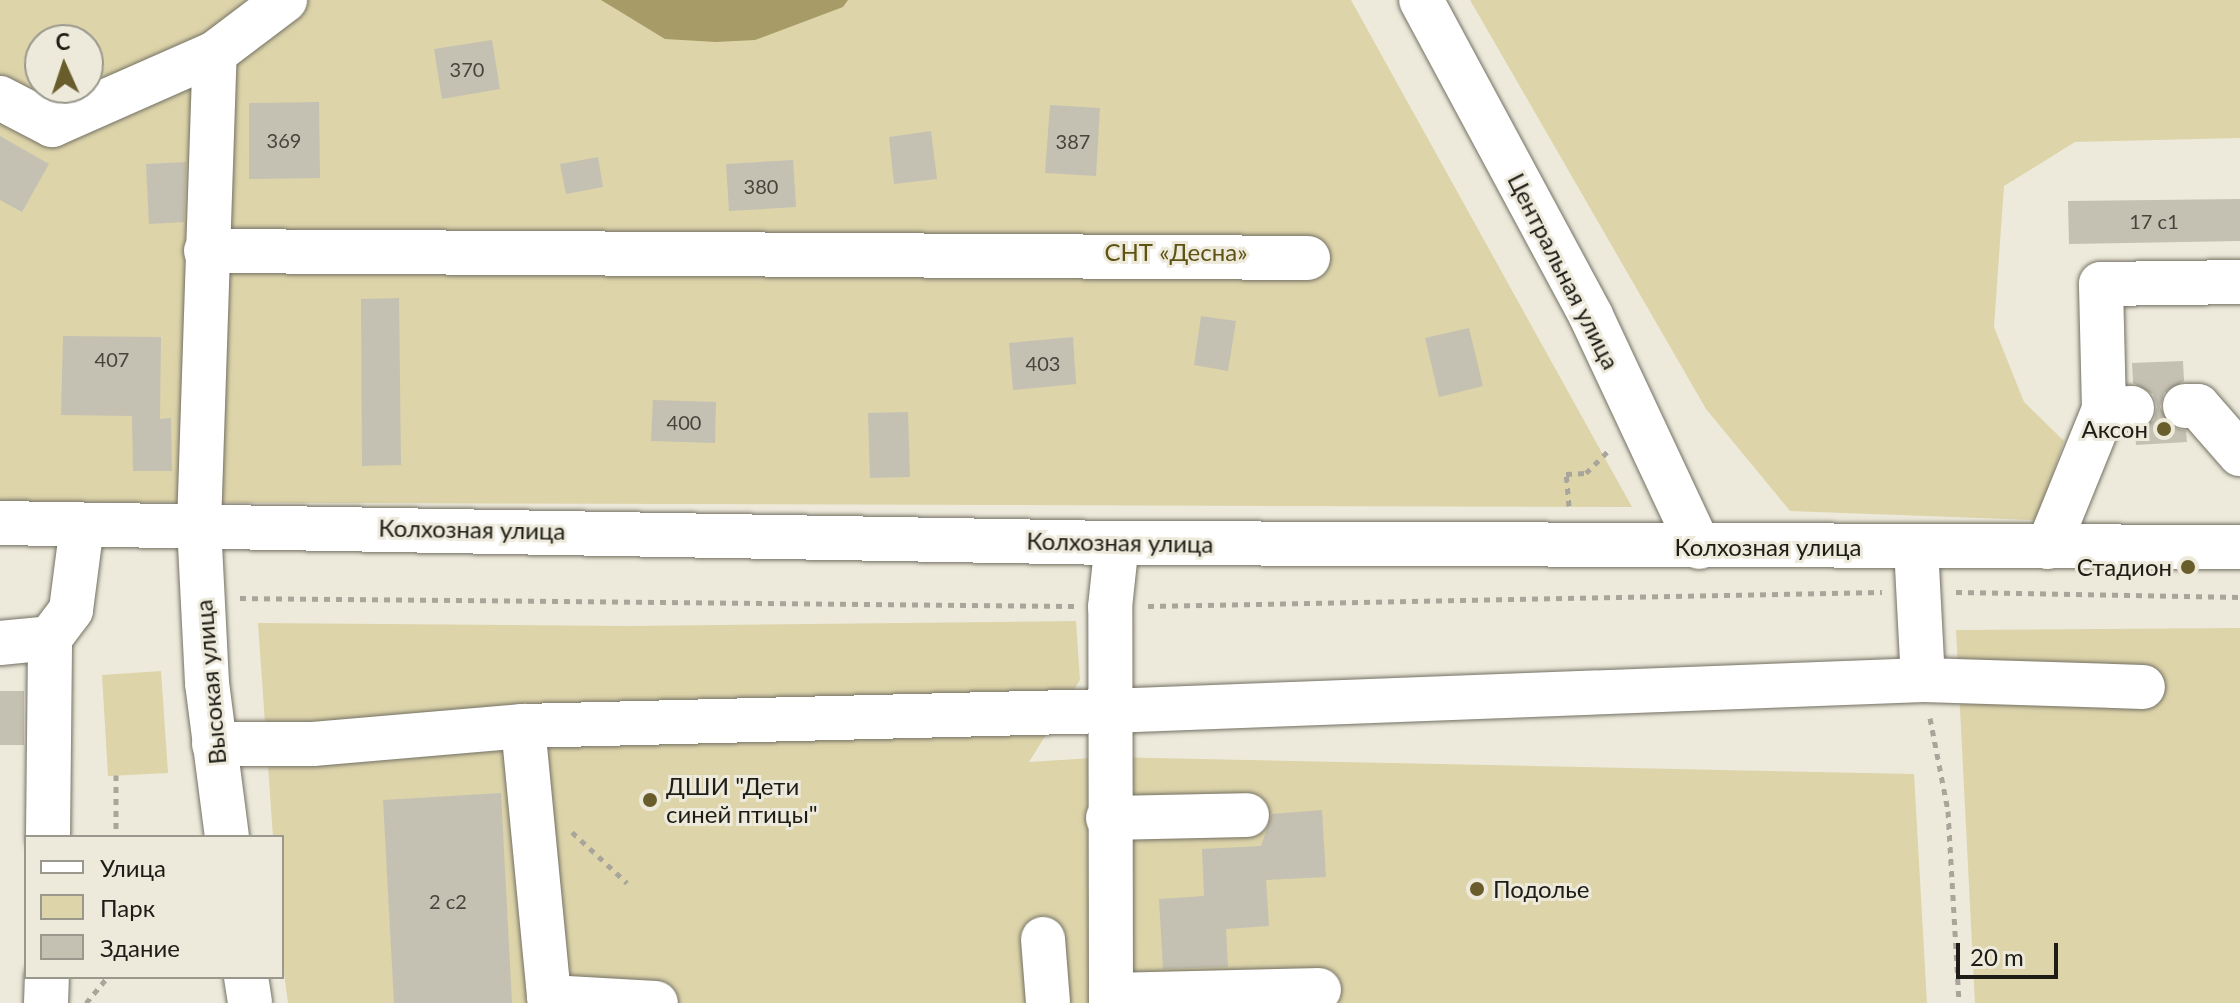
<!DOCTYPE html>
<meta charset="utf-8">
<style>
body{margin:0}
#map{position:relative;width:2240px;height:1003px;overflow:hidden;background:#edeadb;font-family:Lato,sans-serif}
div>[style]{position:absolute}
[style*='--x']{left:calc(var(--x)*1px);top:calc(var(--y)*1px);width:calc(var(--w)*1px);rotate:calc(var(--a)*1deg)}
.green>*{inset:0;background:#ddd4aa}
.water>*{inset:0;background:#a79b67}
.building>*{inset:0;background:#c4c1b2}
.path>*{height:5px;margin-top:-2.5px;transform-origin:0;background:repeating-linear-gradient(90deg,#a8a69a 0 6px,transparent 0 12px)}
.roads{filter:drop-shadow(0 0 2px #747164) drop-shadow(0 0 2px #747164)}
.minor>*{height:44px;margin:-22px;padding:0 22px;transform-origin:22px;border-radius:22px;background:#fff}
.dots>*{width:22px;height:22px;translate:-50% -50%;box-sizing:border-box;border:4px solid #edeadb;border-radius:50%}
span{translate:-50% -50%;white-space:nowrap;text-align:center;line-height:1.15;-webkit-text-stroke:6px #edeadb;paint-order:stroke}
.number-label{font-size:20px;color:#47453d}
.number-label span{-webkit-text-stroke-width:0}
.park-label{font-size:24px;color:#5f5314}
.street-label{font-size:24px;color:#1d1c16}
.poi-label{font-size:24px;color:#1d1c16}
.right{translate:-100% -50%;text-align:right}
.left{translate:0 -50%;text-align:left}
.legend{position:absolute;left:24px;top:835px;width:260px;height:144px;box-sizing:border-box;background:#edeadb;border:2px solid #9a988c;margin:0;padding:10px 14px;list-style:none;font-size:24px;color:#1d1c16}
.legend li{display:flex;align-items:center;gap:16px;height:40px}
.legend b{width:40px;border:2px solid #9a988c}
.north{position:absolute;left:24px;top:24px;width:80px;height:80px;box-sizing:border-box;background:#edeadb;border:2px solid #9a988c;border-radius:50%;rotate:357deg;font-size:22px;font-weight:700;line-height:32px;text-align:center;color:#1d1c16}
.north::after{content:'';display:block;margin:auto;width:28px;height:36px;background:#695e2b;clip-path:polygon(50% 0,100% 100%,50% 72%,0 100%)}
.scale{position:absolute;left:1956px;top:943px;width:102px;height:36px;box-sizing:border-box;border:4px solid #1d1c16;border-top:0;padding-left:10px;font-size:24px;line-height:28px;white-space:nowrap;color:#1d1c16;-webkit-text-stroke:6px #edeadb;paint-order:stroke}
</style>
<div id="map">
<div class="green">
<i style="clip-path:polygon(evenodd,0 0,1351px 0,1632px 507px,0 502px,0 0,40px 40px,88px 40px,88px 88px,40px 88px,40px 40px)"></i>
<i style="clip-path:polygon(1470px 0,2240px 0,2240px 138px,2075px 142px,2004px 186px,1994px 327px,2024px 402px,2064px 441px,2037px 520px,1790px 511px,1706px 409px)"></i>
<i style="clip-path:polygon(1076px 621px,1080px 680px,1029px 762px,1108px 757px,1914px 774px,1927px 1003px,288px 1003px,282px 958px,282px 837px,273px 837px,258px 623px,630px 626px)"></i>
<i style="clip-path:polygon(2240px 628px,2240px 1003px,1975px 1003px,1956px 630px)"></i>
<i style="clip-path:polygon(161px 671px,168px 773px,108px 776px,102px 675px)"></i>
</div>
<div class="water">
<i style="clip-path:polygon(601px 0,848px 0,843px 7px,755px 40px,716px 42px,665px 39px)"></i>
</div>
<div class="building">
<i style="clip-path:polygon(492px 40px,500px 89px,442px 99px,434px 49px)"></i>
<i style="clip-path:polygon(319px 102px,320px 178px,249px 179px,249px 103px)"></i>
<i style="clip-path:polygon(1050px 105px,1100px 108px,1096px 176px,1045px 173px)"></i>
<i style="clip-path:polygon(931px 131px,937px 179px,894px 184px,889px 137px)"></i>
<i style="clip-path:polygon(0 136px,49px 164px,22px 212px,0 200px)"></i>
<i style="clip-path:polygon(598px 157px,603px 187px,566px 194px,560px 164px)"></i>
<i style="clip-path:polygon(793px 160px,796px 207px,729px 211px,726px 164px)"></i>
<i style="clip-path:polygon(186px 162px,184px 222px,149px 224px,146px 164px)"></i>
<i style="clip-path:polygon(2240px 199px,2240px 241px,2069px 244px,2068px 201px)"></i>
<i style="clip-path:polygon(399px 298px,401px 465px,362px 466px,361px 299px)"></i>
<i style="clip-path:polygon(1201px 316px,1236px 321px,1228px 371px,1194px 365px)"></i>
<i style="clip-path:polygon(1469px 328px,1483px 386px,1439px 397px,1425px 338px)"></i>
<i style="clip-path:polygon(63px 336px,161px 337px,160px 419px,171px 418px,172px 471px,133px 471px,132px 416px,61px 415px)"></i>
<i style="clip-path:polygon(1073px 337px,1076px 384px,1013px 390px,1009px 343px)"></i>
<i style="clip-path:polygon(2183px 361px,2184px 381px,2164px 393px,2160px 407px,2172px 427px,2186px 431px,2187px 442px,2136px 445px,2135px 432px,2154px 420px,2157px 406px,2153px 394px,2133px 383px,2132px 363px)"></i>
<i style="clip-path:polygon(653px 400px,716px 402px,715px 443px,651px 441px)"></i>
<i style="clip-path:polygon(908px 412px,910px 477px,870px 478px,868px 413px)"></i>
<i style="clip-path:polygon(0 691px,24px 691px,24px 745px,0 745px)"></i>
<i style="clip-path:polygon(501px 793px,512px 1003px,394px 1003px,383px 800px)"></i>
<i style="clip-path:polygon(1322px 810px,1326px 877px,1266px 880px,1269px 926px,1226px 929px,1228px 967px,1163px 969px,1159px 899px,1204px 896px,1202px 849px,1261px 846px,1272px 814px)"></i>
</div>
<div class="path">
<i style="--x:1569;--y:506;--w:32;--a:-95"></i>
<i style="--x:1566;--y:474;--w:20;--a:-3"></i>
<i style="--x:1586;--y:473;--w:34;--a:-45"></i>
<i style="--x:1956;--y:592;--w:284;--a:1"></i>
<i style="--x:240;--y:598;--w:834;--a:0.55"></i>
<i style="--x:1148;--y:606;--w:734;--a:-1.09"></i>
<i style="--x:1930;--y:718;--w:95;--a:79"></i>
<i style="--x:1948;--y:811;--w:192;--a:86.7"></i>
<i style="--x:116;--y:775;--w:62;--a:90"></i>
<i style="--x:572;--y:832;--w:75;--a:42.8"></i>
<i style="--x:86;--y:1003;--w:34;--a:-50"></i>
</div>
<div class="roads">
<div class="minor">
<i style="--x:1421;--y:0;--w:359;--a:61.7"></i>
<i style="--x:1591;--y:316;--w:255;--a:64.9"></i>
<i style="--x:0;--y:98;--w:59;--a:27.4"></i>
<i style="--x:52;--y:125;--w:178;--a:-23.8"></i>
<i style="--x:206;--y:251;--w:1102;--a:0.36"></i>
<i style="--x:2185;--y:406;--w:13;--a:0"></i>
<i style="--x:2198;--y:406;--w:64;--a:48.8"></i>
<i style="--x:2104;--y:409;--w:125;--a:-91.4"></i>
<i style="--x:2101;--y:284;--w:139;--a:-0.8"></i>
<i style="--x:0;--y:523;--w:1117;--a:1.03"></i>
<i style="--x:1117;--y:543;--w:1123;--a:0.2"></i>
<i style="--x:1916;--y:547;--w:133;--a:87"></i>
<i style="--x:2048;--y:547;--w:149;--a:-67.9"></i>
<i style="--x:2104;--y:409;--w:28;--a:-2"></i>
<i style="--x:0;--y:643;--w:50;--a:-5.7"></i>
<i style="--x:50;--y:638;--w:35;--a:-53"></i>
<i style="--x:71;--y:610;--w:86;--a:-82.6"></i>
<i style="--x:523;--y:726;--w:586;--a:-1.47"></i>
<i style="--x:1109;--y:711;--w:815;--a:-2.18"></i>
<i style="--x:1923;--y:680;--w:220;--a:1.8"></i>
<i style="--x:214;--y:744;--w:99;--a:0"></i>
<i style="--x:313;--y:744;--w:211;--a:-4.9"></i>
<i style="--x:523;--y:726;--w:272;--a:84.5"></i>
<i style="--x:549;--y:997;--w:107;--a:3.2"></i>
<i style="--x:1108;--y:818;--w:139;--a:-1.2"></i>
<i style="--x:48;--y:837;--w:199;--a:-89.4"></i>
<i style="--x:227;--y:837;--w:155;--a:-97.4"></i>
<i style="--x:207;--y:683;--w:157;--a:-92.9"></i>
<i style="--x:199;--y:526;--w:473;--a:-88.1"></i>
<i style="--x:215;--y:53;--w:88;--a:-37.1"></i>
<i style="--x:1043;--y:939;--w:64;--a:85.5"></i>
<i style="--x:246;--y:977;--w:26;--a:81"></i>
<i style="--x:1111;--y:995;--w:208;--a:-1.4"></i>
<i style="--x:46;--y:1003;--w:26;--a:-88"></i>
<i style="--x:1111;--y:1003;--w:396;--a:-90.1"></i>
<i style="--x:1110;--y:607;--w:64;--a:-83.8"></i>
</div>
</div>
<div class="dots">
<i style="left:2164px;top:429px;background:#695e2b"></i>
<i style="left:2188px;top:567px;background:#695e2b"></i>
<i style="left:650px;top:800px;background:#695e2b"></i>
<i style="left:1477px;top:889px;background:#695e2b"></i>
</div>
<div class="number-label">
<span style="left:467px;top:69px">370</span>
<span style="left:284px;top:140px">369</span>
<span style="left:1073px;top:141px">387</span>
<span style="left:761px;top:186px">380</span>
<span style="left:2154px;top:221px">17 с1</span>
<span style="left:112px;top:359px">407</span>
<span style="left:1043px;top:363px">403</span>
<span style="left:684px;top:422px">400</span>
<span style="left:448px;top:901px">2 с2</span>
</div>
<div class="park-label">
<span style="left:1176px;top:252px">СНТ «Десна»</span>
</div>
<div class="street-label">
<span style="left:1564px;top:271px;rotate:63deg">Центральная улица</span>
<span style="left:472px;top:529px;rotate:1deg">Колхозная улица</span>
<span style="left:1120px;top:542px;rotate:1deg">Колхозная улица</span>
<span style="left:1768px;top:547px">Колхозная улица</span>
<span style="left:210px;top:682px;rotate:-95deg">Высокая улица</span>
</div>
<div class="poi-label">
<span class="right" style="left:2148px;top:429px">Аксон</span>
<span class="right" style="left:2172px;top:567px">Стадион</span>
<span class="left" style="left:666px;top:800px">ДШИ "Дети<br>синей птицы"</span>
<span class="left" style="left:1493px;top:889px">Подолье</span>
</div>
<ul class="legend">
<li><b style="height:10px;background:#fff"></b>Улица</li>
<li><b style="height:22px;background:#ddd4aa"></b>Парк</li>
<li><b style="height:22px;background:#c4c1b2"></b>Здание</li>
</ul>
<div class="north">С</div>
<div class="scale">20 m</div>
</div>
